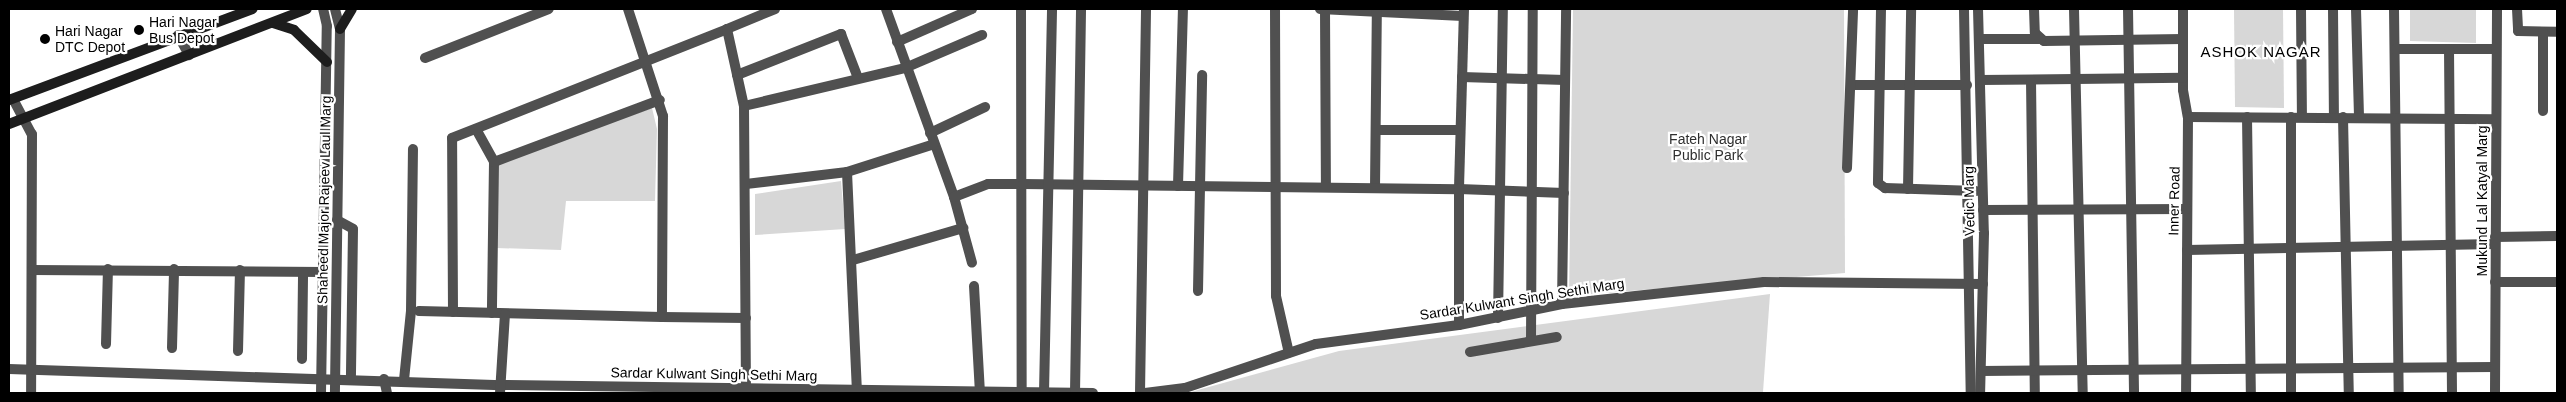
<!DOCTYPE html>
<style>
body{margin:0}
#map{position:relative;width:2566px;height:402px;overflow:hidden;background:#fff;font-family:Helvetica,sans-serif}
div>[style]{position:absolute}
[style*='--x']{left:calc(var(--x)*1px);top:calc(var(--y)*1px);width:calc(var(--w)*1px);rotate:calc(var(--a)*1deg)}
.green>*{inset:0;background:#d7d7d7}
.minor>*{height:10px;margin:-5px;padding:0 5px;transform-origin:5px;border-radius:5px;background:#505050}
.tertiary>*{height:10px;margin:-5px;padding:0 5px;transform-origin:5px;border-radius:5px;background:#505050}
.secondary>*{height:10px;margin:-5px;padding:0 5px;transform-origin:5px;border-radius:5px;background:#1d1d1d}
.dots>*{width:14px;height:14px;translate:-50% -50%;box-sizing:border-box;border:2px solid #fff;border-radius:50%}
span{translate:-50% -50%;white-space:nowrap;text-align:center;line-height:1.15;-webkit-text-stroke:4.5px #fff;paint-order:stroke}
.poi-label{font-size:14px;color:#000}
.left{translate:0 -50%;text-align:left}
.park-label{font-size:14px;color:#2e2e2e}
.street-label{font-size:14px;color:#000}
.neighbourhood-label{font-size:15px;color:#000;letter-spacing:1px}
.frame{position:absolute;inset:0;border:10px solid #000;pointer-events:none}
</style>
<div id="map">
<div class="green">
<i style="clip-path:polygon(1573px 9px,1844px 9px,1845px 273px,1569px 296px)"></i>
<i style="clip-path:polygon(2234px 9px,2283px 9px,2284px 108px,2235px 107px)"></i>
<i style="clip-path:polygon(2410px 9px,2476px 9px,2476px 43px,2410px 41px)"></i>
<i style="clip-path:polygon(652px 108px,657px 129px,655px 201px,566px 201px,561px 250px,496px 248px,494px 164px)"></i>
<i style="clip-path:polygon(841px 181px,845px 229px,755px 235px,755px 194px)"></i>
<i style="clip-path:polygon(1770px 294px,1763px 392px,1187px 393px,1339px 351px)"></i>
</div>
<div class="minor">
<i style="--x:628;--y:9;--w:113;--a:71.9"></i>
<i style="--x:663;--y:116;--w:201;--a:90.3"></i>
<i style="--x:662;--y:317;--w:84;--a:0.7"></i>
<i style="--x:886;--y:9;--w:200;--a:70.1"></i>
<i style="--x:954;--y:197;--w:68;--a:74.7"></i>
<i style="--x:1021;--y:9;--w:383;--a:89.9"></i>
<i style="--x:1275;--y:9;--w:287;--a:89.8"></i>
<i style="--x:1276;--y:296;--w:58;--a:77.2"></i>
<i style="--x:1320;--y:9;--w:143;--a:2.8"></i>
<i style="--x:1325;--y:9;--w:178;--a:89.7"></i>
<i style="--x:1464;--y:9;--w:180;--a:91.6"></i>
<i style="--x:1459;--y:189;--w:105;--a:2.2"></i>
<i style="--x:1881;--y:9;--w:174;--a:91"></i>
<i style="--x:1878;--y:183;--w:9;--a:36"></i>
<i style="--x:1885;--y:188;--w:91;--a:1.9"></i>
<i style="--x:1964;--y:9;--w:384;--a:89"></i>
<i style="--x:1978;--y:9;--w:224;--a:88.5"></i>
<i style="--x:1984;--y:233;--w:160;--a:91.4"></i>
<i style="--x:2034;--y:9;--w:24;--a:88"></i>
<i style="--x:2035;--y:33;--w:12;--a:42"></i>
<i style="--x:2044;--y:41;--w:139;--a:-0.8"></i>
<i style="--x:2074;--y:9;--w:384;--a:88.7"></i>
<i style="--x:2128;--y:9;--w:384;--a:89.1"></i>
<i style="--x:2183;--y:9;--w:81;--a:90"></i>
<i style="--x:2183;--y:90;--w:27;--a:80"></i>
<i style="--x:2188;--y:117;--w:276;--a:90.4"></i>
<i style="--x:2301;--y:9;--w:108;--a:89.5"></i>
<i style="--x:2333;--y:9;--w:108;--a:89.5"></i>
<i style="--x:2356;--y:9;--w:108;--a:88.4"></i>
<i style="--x:2394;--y:9;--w:384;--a:89.3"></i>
<i style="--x:2517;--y:9;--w:22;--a:87"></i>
<i style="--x:2518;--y:31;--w:39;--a:1"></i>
<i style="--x:727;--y:29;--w:52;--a:-22.6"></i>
<i style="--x:2543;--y:32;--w:79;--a:90"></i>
<i style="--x:1979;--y:39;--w:62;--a:0"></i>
<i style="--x:897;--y:42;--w:82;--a:-23.7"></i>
<i style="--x:2395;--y:49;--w:101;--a:0"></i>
<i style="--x:2449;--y:49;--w:344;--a:89.5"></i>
<i style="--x:425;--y:58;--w:133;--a:-21.6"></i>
<i style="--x:737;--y:75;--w:112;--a:-21.5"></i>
<i style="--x:841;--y:34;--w:47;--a:68.9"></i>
<i style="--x:1462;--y:77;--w:103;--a:1.7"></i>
<i style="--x:1980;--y:80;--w:203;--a:-0.6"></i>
<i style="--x:2031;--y:80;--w:313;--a:89.3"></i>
<i style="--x:1851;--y:85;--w:116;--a:0"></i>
<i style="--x:13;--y:99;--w:40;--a:62"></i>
<i style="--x:32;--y:134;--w:259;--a:90.2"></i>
<i style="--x:744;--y:106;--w:165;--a:-13.3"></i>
<i style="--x:905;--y:68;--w:84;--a:-23.2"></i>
<i style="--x:2188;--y:117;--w:308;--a:0.4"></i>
<i style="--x:2247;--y:117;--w:276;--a:89.2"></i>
<i style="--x:2343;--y:117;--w:276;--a:88.8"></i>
<i style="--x:476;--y:129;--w:38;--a:61"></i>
<i style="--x:494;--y:162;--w:151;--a:90.8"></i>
<i style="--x:1376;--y:130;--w:84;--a:0"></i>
<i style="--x:930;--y:133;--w:61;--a:-25.3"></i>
<i style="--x:494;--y:162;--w:177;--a:-20.5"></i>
<i style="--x:1847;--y:168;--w:159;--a:-87.8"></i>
<i style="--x:847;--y:172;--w:219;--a:87.4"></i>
<i style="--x:746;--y:184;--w:102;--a:-6.8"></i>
<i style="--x:847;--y:172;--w:91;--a:-17.8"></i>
<i style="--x:1178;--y:186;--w:177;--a:-88.4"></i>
<i style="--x:1375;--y:188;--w:179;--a:-89.4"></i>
<i style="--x:1908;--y:189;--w:180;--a:-89"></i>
<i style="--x:954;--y:197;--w:36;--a:-21"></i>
<i style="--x:988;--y:184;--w:35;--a:0"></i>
<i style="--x:1023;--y:184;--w:436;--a:0.7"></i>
<i style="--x:1459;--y:189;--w:136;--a:90"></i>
<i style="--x:1983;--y:210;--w:204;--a:-0.3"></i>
<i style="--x:337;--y:220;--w:18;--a:29"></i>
<i style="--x:353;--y:229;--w:149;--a:90.8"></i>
<i style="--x:2495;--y:237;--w:62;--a:-0.9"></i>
<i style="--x:2187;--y:250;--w:308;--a:-1.1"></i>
<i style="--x:853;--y:260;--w:115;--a:-16.2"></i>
<i style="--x:32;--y:270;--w:291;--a:0.4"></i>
<i style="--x:2495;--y:282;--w:62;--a:0"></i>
<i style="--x:974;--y:286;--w:106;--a:86.8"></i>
<i style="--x:1198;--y:291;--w:216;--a:-88.9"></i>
<i style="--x:1562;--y:304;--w:295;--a:-89.2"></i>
<i style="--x:419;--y:311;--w:243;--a:1.4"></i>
<i style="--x:453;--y:312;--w:174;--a:-90.3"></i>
<i style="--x:452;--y:138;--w:296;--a:-21.6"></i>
<i style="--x:727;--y:29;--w:79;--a:77.6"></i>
<i style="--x:744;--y:106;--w:282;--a:89.6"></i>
<i style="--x:1498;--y:318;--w:309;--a:-89.1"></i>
<i style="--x:1531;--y:341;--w:332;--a:-89.7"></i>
<i style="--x:106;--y:344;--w:75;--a:-88.5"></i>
<i style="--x:172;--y:348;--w:79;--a:-88.5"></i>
<i style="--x:238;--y:351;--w:81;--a:-88.6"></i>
<i style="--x:1470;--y:352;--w:88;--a:-9.8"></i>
<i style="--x:302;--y:359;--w:87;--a:-89.3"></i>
<i style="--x:9;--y:369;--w:493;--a:1.9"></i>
<i style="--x:502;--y:385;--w:591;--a:0.78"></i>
<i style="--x:1981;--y:371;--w:514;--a:-0.45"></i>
<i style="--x:384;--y:379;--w:14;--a:78"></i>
<i style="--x:404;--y:380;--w:69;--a:-84.2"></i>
<i style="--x:411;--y:311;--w:162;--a:-89.3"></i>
<i style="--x:500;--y:393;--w:79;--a:-86.4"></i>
<i style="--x:1044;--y:393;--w:384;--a:-88.8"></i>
<i style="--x:1075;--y:393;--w:384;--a:-89.1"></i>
<i style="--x:1140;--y:393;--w:384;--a:-89.1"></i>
<i style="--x:1145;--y:393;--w:40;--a:-7.1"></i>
<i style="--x:1185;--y:388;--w:138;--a:-18.6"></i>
<i style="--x:1316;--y:344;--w:144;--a:-7.6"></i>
<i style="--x:1459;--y:325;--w:105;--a:-11.5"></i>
<i style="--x:1562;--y:304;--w:203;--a:-6.2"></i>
<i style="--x:1764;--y:282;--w:219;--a:0.5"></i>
<i style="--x:2291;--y:393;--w:276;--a:-90"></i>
<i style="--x:2495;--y:393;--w:384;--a:-89.7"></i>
</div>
<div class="tertiary">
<i style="--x:335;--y:9;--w:21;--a:76"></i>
<i style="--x:340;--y:29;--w:364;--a:90.8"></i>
<i style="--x:178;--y:35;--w:23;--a:61"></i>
<i style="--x:321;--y:393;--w:367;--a:-89.1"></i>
<i style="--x:327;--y:26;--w:17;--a:-103"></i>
</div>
<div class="secondary">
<i style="--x:273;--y:23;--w:22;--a:18"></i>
<i style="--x:294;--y:30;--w:46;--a:44.1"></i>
<i style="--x:340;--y:29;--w:23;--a:-59"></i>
<i style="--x:9;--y:100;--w:260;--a:-20.5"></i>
<i style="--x:9;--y:124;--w:319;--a:-21.1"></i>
</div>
<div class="dots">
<i style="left:139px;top:30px;background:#000"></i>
<i style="left:45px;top:39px;background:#000"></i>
</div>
<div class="poi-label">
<span class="left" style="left:149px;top:30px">Hari Nagar<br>Bus Depot</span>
<span class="left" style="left:55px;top:39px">Hari Nagar<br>DTC Depot</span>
</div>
<div class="park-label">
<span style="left:1708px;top:147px">Fateh Nagar<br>Public Park</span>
</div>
<div class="street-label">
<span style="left:324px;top:200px;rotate:-89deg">Shaheed Major Rajeev Laul Marg</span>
<span style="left:1969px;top:201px;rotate:-91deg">Vedic Marg</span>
<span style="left:2174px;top:201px;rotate:-89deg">Inner Road</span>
<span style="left:2482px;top:201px;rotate:-90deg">Mukund Lal Katyal Marg</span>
<span style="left:1522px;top:299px;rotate:-9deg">Sardar Kulwant Singh Sethi Marg</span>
<span style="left:714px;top:374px;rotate:1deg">Sardar Kulwant Singh Sethi Marg</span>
</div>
<div class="neighbourhood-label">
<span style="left:2261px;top:52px">ASHOK NAGAR</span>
</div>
<div class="frame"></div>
</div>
